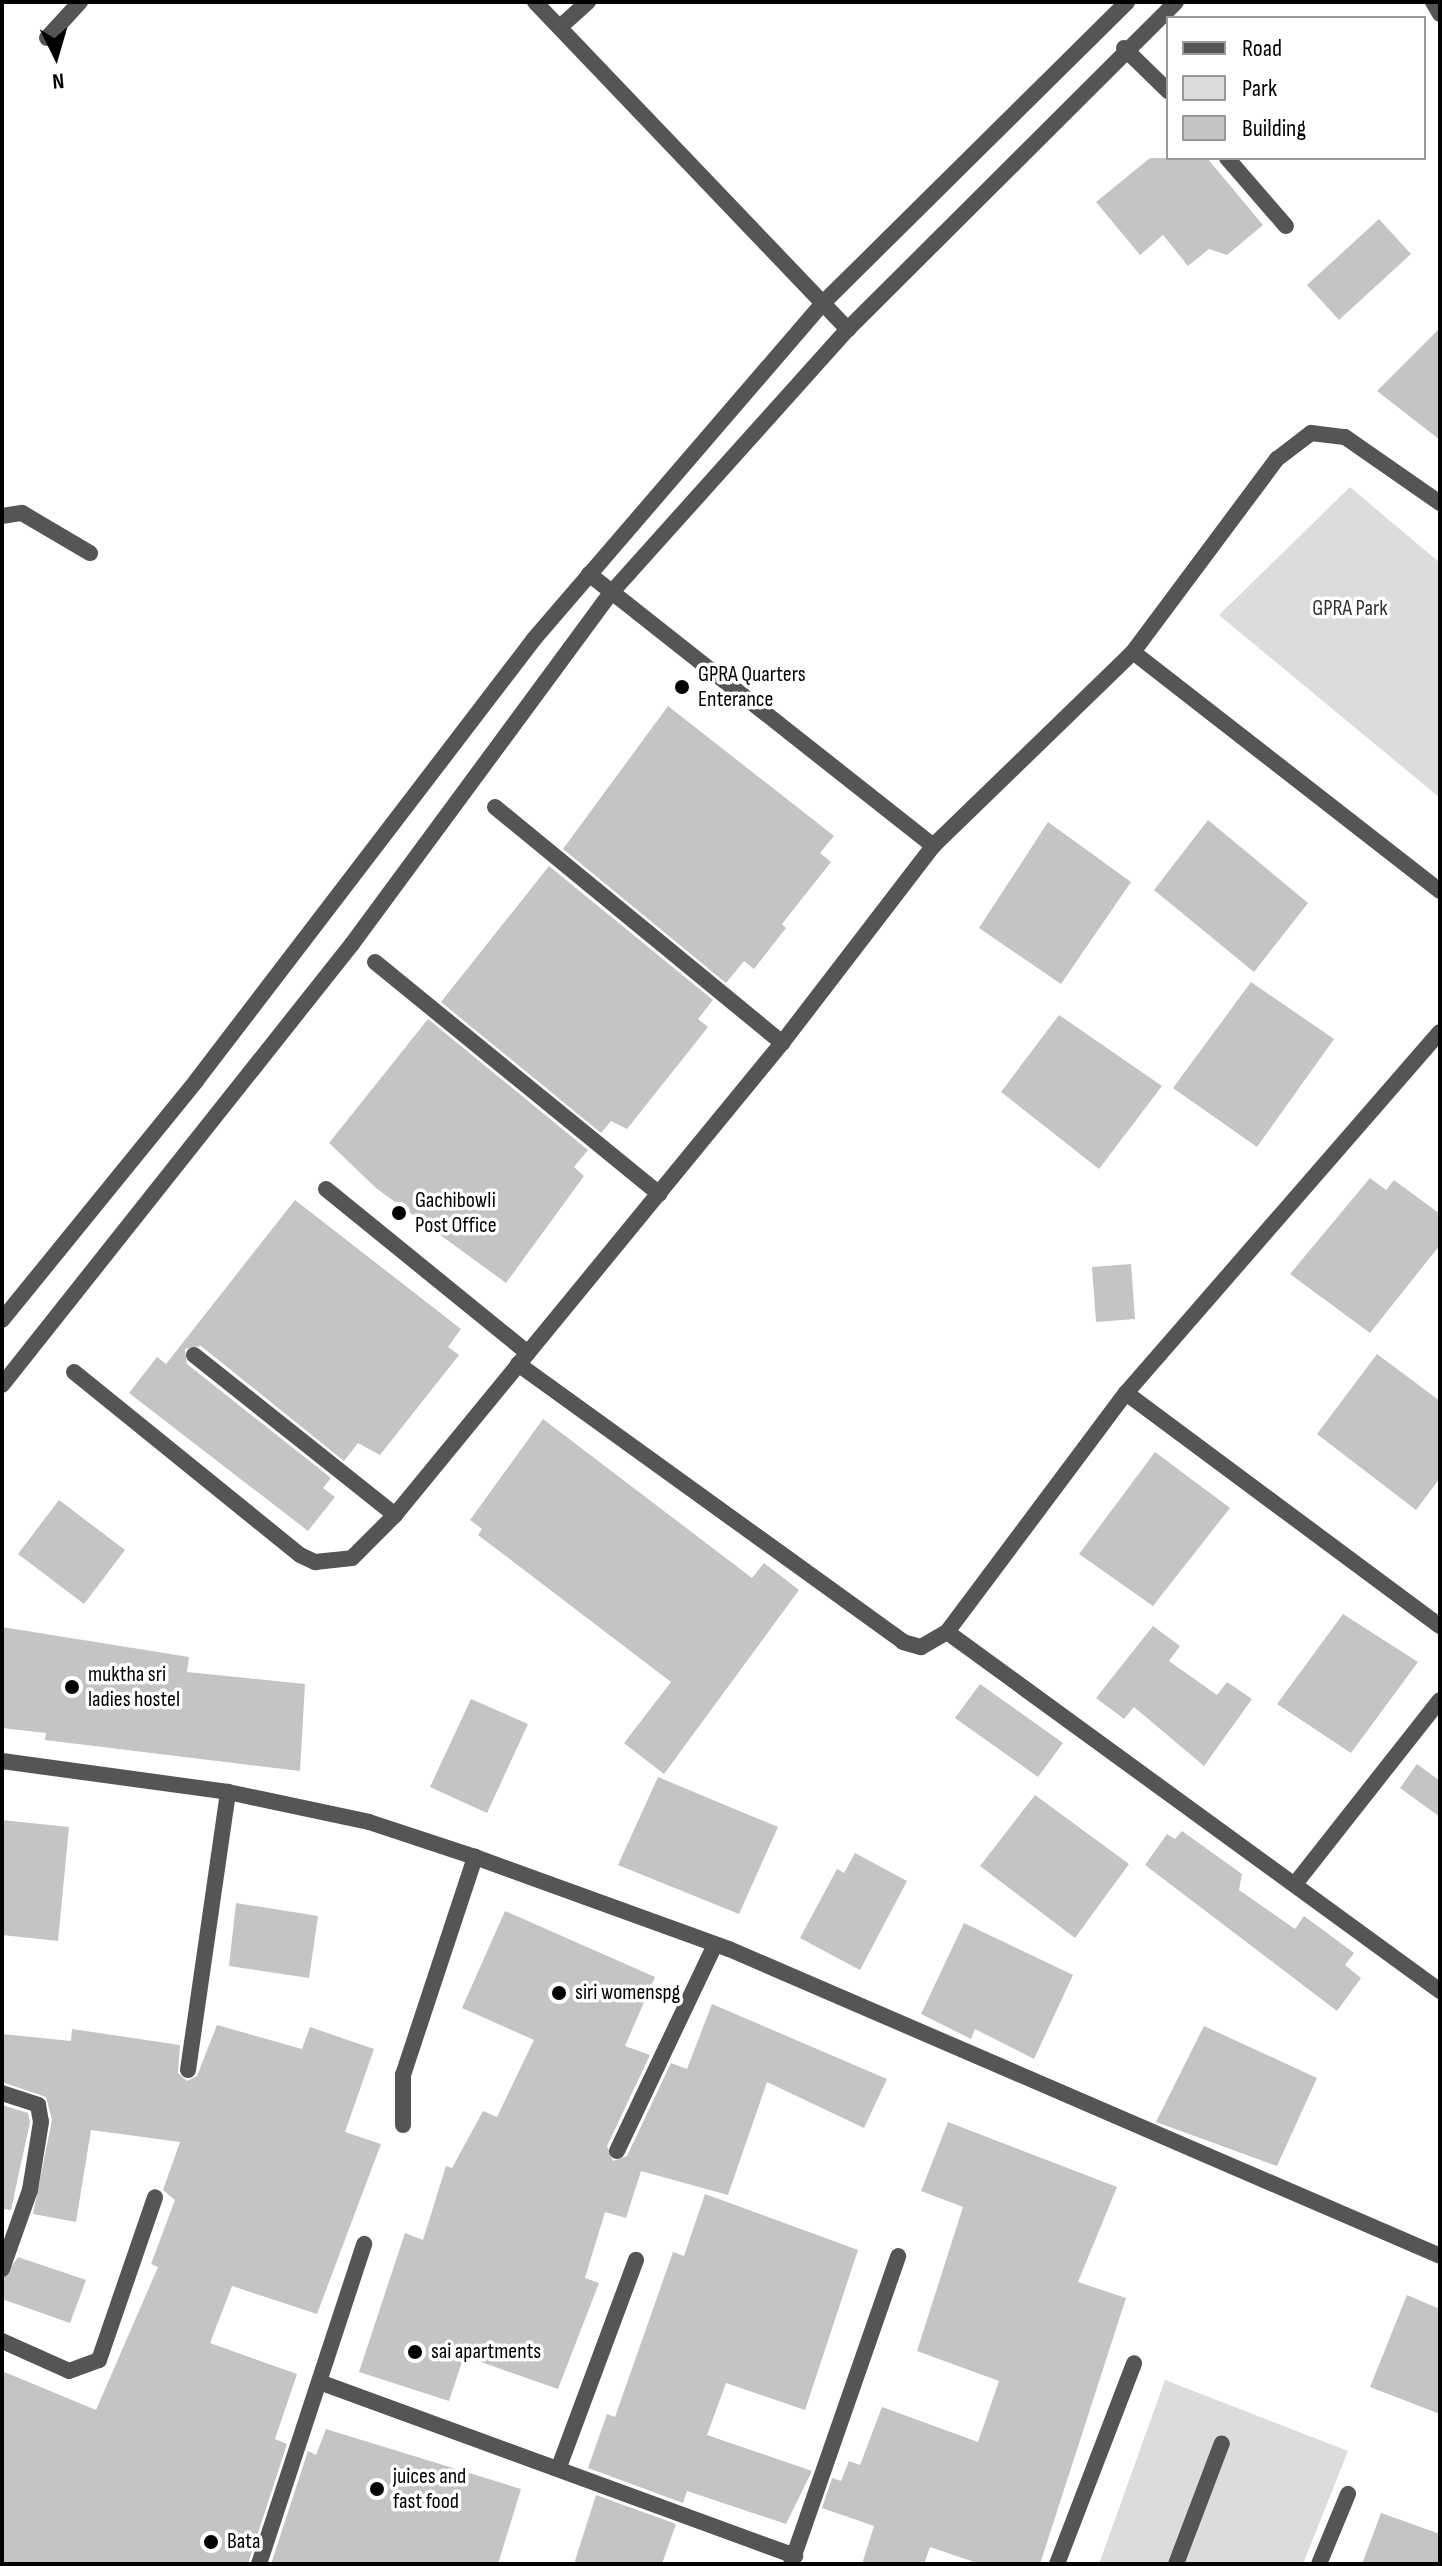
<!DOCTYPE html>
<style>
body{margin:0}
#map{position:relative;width:1442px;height:2566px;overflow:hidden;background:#fff;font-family:"Sofia Sans Condensed",sans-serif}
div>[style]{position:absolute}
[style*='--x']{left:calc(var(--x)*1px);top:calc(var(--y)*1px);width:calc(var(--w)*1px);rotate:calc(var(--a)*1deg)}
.green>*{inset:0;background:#dcdcdc}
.building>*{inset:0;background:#c4c4c4}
.minor>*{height:16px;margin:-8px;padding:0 8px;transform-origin:8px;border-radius:8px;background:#555}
.tertiary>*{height:16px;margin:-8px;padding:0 8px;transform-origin:8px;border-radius:8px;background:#555}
.dots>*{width:22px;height:22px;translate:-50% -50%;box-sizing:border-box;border:4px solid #fff;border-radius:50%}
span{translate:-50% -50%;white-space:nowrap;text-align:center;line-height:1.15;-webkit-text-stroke:7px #fff;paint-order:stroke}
.park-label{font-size:22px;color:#333}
.poi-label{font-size:22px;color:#000}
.left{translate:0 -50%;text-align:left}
.frame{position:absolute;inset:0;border:4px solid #000;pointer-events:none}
.legend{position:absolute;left:1166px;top:16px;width:260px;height:144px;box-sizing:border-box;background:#fff;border:2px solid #999;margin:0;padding:10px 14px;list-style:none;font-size:24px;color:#000}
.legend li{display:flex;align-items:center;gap:16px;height:40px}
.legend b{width:40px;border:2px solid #999}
.north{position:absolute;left:16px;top:16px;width:80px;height:80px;-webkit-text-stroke:6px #fff;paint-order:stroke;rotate:175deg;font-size:22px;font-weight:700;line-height:32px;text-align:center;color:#000}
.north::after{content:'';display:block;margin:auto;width:28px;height:36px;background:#000;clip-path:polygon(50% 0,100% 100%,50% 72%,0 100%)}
</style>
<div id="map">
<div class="green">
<i style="clip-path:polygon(1350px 487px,1440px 563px,1440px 798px,1219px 615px)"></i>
<i style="clip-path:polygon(1165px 2380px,1348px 2451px,1303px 2564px,1099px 2564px)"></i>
</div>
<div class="building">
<i style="clip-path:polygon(1150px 158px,1207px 158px,1263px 225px,1227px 255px,1209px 249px,1188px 266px,1163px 235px,1140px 255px,1096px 202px)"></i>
<i style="clip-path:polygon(1379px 219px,1411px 254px,1339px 320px,1307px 285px)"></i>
<i style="clip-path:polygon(1440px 328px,1440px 440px,1377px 391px)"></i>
<i style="clip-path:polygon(668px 706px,834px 836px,820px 853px,831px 862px,782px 924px,786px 928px,754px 969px,744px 961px,726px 983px,563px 849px)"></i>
<i style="clip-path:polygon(1208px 820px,1308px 903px,1254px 972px,1154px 890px)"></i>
<i style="clip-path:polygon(1048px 822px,1131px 882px,1061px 984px,979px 928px)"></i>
<i style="clip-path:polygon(549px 866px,713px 1000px,698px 1019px,708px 1027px,627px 1129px,611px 1121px,601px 1133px,441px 1002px)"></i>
<i style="clip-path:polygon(1251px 982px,1334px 1039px,1257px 1147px,1173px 1088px)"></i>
<i style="clip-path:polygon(1059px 1015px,1162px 1086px,1099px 1169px,1001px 1092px)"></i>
<i style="clip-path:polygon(428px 1019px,588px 1150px,574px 1167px,584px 1176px,506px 1283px,376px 1188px,329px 1143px)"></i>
<i style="clip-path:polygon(1370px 1178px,1386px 1190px,1394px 1180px,1440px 1214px,1440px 1245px,1370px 1333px,1290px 1274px)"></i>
<i style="clip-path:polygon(295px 1200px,461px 1329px,448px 1347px,459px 1355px,380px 1455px,358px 1443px,344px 1461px,201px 1346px,185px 1349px,187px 1364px,331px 1478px,323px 1488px,335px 1497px,308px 1531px,129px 1393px,157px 1357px,166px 1364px)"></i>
<i style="clip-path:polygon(1131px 1264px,1135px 1319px,1096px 1322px,1092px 1267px)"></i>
<i style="clip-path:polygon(1377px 1354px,1440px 1401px,1440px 1478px,1416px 1510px,1317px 1434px)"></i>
<i style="clip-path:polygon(543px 1419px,752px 1578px,764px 1563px,799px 1590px,664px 1774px,624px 1743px,671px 1682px,478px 1535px,482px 1529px,470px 1520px)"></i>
<i style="clip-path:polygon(1155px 1452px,1230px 1508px,1153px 1606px,1079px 1554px)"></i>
<i style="clip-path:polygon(59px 1500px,125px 1550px,84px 1604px,18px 1554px)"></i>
<i style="clip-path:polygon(1343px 1614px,1418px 1662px,1351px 1753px,1277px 1704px)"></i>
<i style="clip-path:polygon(1153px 1626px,1180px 1646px,1169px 1661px,1217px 1695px,1227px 1682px,1252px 1699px,1204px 1766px,1134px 1707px,1124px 1719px,1096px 1698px)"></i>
<i style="clip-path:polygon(2px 1627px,189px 1657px,187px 1672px,305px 1684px,300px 1771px,45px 1740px,46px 1733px,2px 1728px)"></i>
<i style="clip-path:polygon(980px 1684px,1063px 1743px,1038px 1777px,955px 1718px)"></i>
<i style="clip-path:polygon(471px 1699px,528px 1724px,487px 1813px,430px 1787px)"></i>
<i style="clip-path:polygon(1417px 1764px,1440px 1781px,1440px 1817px,1400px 1788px)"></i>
<i style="clip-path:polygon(658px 1777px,778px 1827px,739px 1914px,618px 1865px)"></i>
<i style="clip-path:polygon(1035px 1795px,1129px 1864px,1075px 1938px,980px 1866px)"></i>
<i style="clip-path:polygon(2px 1820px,69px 1827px,58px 1941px,2px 1935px)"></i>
<i style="clip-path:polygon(1182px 1831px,1242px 1874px,1239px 1890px,1295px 1929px,1304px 1916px,1354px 1953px,1345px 1965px,1361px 1978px,1337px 2011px,1145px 1865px,1167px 1834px,1175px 1839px)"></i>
<i style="clip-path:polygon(855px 1853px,907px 1881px,860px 1970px,800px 1938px,837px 1869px,844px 1873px)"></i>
<i style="clip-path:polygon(236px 1903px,318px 1916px,309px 1978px,229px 1966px)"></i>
<i style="clip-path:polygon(505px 1911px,655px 1977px,625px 2046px,650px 2055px,607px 2146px,613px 2161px,627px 2156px,671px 2063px,687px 2069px,712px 2004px,887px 2079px,864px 2128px,767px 2082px,728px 2195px,641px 2171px,626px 2218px,605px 2212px,585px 2278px,599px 2283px,558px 2389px,464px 2356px,449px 2401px,359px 2372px,405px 2233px,423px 2240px,446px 2166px,452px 2168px,483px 2111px,497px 2117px,534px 2040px,462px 2008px)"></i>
<i style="clip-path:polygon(964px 1923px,1073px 1975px,1034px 2059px,975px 2029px,971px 2039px,921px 2014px)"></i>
<i style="clip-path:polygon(217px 2025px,302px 2049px,310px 2027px,374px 2049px,345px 2132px,381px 2144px,317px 2314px,232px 2286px,210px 2343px,297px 2374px,275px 2439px,287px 2444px,248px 2564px,2px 2564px,2px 2371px,96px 2410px,158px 2267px,151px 2264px,175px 2200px,163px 2190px,180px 2142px,91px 2130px,76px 2222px,33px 2214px,52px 2120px,46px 2097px,2px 2082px,2px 2034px,71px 2041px,72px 2029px,180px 2045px,178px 2073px,187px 2081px,197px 2076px)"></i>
<i style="clip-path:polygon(1204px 2026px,1317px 2078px,1277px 2166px,1156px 2122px)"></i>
<i style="clip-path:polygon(2px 2105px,28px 2113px,30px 2122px,11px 2210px,2px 2209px)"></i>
<i style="clip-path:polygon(948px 2122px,1117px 2187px,1078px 2282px,1126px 2298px,1040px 2564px,980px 2564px,930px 2547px,924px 2564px,862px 2564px,874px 2526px,822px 2508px,832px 2478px,841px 2481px,849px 2461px,860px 2465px,882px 2407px,978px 2442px,999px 2381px,917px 2351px,963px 2207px,921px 2191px)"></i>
<i style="clip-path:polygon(705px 2194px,858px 2250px,805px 2410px,726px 2383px,707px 2435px,812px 2471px,786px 2524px,687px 2491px,683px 2503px,588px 2468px,607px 2414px,615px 2417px,673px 2252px,684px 2256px)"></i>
<i style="clip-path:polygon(18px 2257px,86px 2280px,70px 2323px,2px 2299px,2px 2280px)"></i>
<i style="clip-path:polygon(1407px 2295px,1440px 2309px,1440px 2414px,1370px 2387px)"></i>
<i style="clip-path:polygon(326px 2429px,521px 2489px,498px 2564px,271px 2564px,308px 2451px,316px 2455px)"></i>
<i style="clip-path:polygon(596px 2495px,676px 2524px,662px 2564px,574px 2564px)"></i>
<i style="clip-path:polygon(1381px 2513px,1440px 2534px,1440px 2564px,1362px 2564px)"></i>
</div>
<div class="minor">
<i style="--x:535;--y:2;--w:453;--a:46.3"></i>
<i style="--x:560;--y:27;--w:38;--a:-42"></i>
<i style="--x:47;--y:38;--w:49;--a:-47.5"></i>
<i style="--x:1124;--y:48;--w:62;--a:44.3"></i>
<i style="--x:1227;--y:158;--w:90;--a:49.1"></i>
<i style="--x:2;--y:516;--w:20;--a:-9"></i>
<i style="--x:22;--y:513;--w:79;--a:30.5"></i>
<i style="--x:589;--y:574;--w:439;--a:38.3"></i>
<i style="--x:1133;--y:652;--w:389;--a:37.9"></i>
<i style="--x:495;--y:807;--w:372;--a:39.4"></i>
<i style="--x:375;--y:962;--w:367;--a:39.2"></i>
<i style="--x:326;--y:1189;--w:260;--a:39.1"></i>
<i style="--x:194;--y:1355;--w:257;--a:38.5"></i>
<i style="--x:518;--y:1364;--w:475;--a:35.8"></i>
<i style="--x:903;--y:1642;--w:19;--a:16"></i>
<i style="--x:921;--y:1647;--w:30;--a:-30"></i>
<i style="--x:947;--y:1632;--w:299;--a:-53.2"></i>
<i style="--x:1126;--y:1393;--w:391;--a:36.6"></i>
<i style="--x:74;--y:1372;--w:291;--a:39"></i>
<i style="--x:300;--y:1555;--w:17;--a:25"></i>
<i style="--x:315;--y:1562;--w:37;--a:-6"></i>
<i style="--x:352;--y:1558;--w:61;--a:-45"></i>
<i style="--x:395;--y:1515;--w:610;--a:-50.65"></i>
<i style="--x:782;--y:1043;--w:248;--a:-52.5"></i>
<i style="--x:933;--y:846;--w:279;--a:-44.1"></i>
<i style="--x:1133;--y:652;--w:241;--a:-53.3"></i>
<i style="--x:1277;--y:459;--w:43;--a:-37.4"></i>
<i style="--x:1311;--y:433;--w:34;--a:7"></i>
<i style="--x:1345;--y:437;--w:116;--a:34.8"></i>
<i style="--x:1126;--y:1393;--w:478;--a:-49"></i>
<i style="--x:947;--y:1632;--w:610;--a:36.06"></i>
<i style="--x:2;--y:1761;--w:228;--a:7.8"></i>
<i style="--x:228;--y:1792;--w:144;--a:12"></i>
<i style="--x:369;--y:1822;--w:112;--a:18.3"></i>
<i style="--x:475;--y:1857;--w:270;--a:19.9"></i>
<i style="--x:729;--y:1949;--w:774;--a:23.35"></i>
<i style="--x:1295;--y:1884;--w:234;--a:-51.8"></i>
<i style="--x:188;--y:2070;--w:281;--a:-81.8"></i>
<i style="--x:2;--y:2093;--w:38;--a:18"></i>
<i style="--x:38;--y:2105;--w:17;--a:80"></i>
<i style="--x:41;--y:2122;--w:69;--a:99.2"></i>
<i style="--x:30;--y:2190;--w:84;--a:109.5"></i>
<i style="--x:403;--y:2125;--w:50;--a:-90"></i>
<i style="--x:403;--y:2075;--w:230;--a:-71.7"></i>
<i style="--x:617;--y:2151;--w:228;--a:-64.6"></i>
<i style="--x:2;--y:2341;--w:73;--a:24.1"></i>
<i style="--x:69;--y:2371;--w:32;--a:-20"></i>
<i style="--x:99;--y:2360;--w:172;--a:-71"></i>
<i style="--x:322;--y:2383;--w:504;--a:20.09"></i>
<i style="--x:559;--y:2467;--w:221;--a:-69.6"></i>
<i style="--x:259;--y:2564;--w:337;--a:-71.8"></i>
<i style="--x:791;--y:2564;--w:326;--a:-70.8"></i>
<i style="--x:1057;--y:2564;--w:215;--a:-69"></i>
<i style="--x:1176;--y:2564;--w:129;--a:-69.2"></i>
<i style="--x:1319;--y:2564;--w:76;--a:-67.5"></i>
</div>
<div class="tertiary">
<i style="--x:1433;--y:2;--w:14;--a:60"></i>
<i style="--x:2;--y:1320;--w:308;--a:-50.9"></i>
<i style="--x:196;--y:1081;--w:556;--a:-52.59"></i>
<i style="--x:534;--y:639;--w:443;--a:-49.3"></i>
<i style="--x:823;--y:303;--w:428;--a:-44.7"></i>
<i style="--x:2;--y:1385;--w:563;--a:-51.56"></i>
<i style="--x:352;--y:944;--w:436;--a:-53.6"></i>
<i style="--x:611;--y:593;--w:355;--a:-48.1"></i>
<i style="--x:848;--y:329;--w:463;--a:-44.9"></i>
</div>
<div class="dots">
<i style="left:682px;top:687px;background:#000"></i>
<i style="left:399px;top:1213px;background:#000"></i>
<i style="left:72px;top:1687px;background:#000"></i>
<i style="left:559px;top:1993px;background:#000"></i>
<i style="left:415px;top:2352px;background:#000"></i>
<i style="left:377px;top:2489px;background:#000"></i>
<i style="left:211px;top:2542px;background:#000"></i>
</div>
<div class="park-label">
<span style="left:1350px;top:609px">GPRA Park</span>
</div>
<div class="poi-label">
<span class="left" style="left:698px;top:687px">GPRA Quarters<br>Enterance</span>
<span class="left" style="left:415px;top:1213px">Gachibowli<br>Post Office</span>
<span class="left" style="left:88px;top:1687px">muktha sri<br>ladies hostel</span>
<span class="left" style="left:575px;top:1993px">siri womenspg</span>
<span class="left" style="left:431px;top:2352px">sai apartments</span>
<span class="left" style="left:393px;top:2489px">juices and<br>fast food</span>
<span class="left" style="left:227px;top:2542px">Bata</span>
</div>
<div class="frame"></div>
<ul class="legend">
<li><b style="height:10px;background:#555"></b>Road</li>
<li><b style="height:22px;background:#dcdcdc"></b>Park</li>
<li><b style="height:22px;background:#c4c4c4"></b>Building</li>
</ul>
<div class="north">N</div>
</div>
